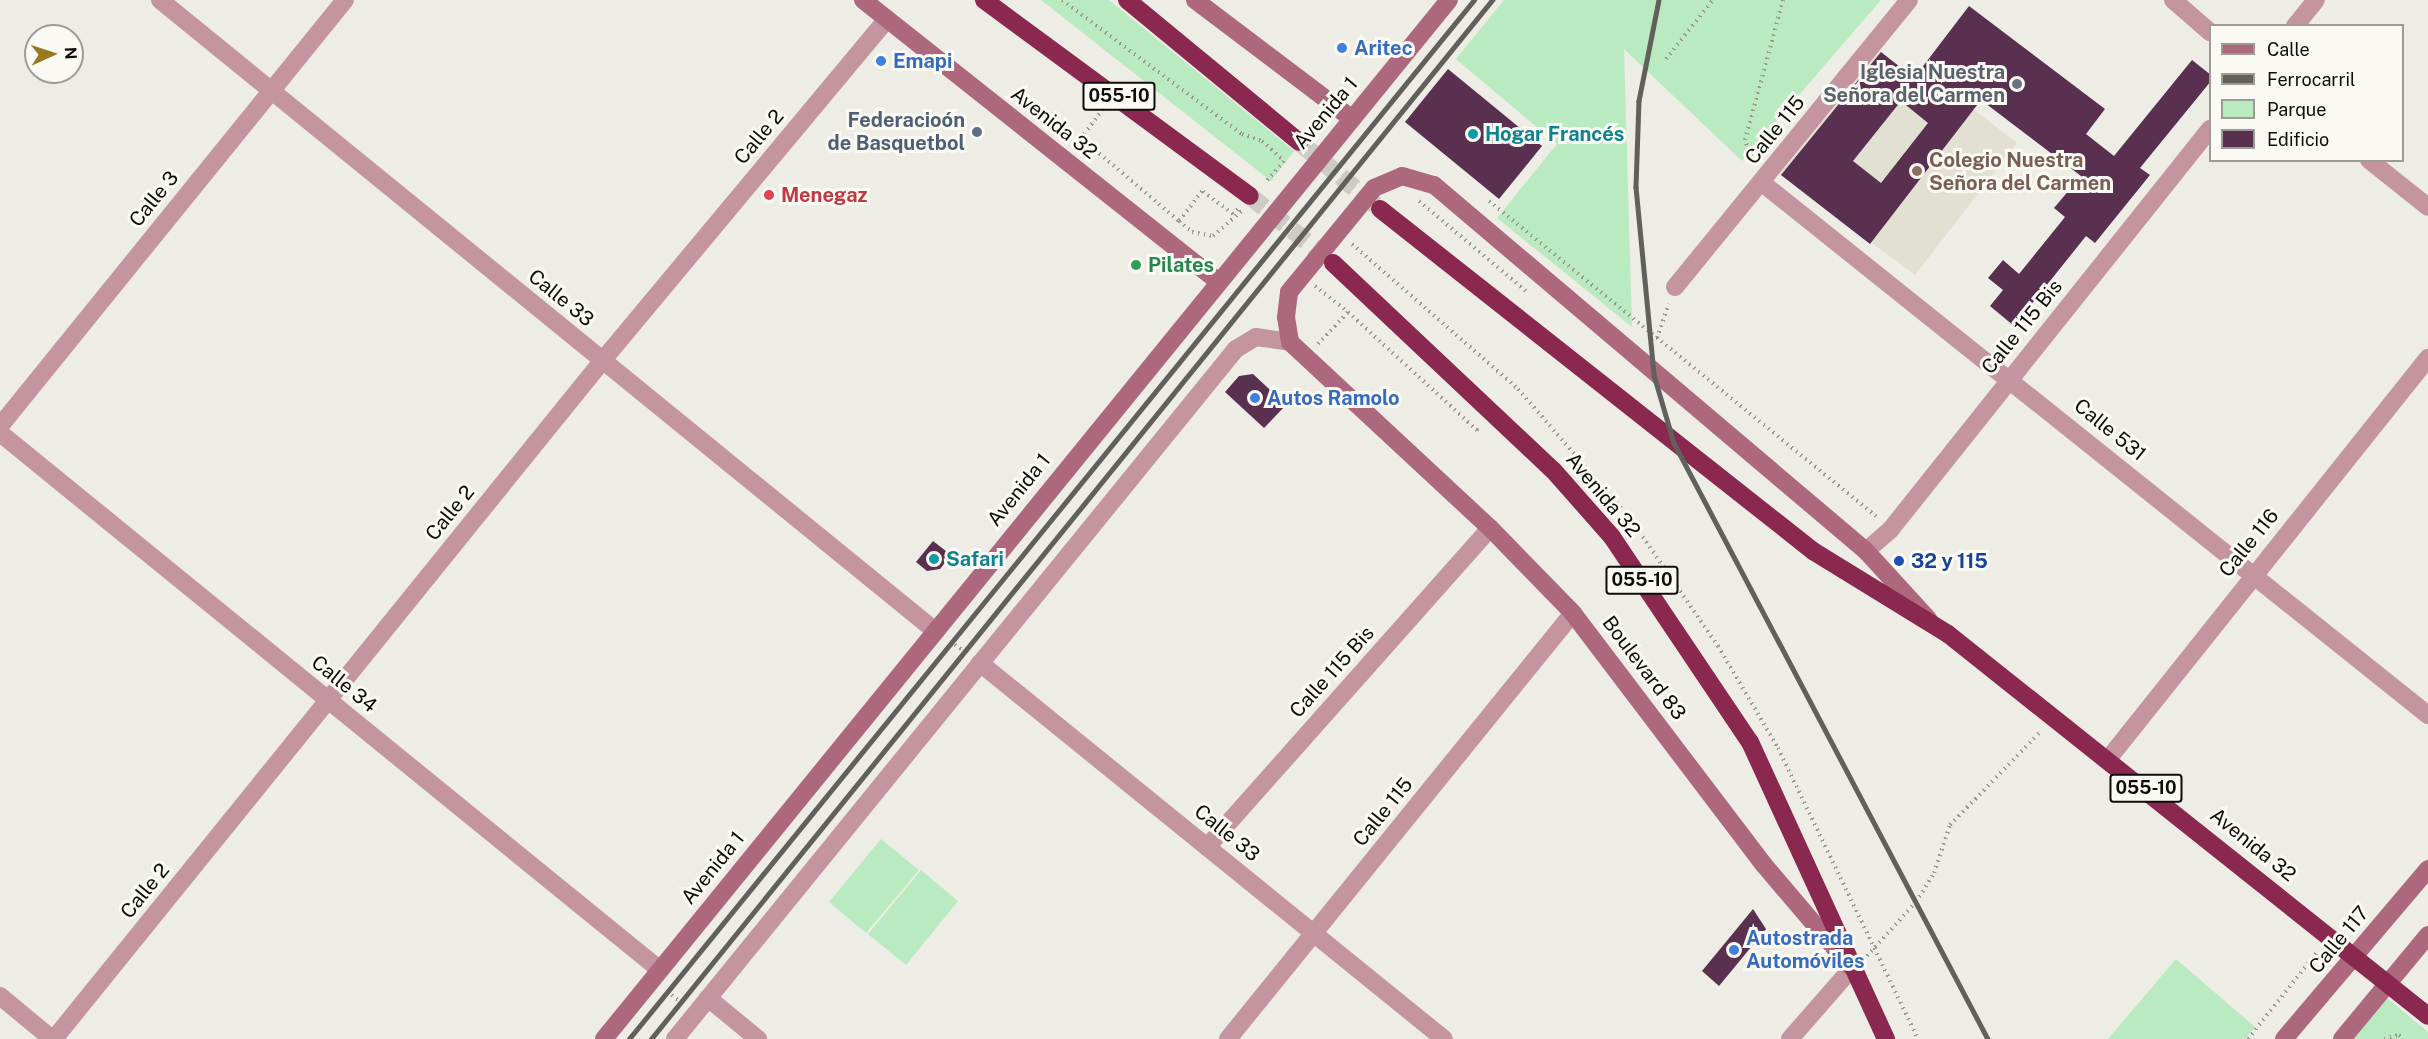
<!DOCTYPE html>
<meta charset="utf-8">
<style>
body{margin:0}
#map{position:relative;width:2428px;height:1039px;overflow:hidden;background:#edece5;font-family:"Public Sans",sans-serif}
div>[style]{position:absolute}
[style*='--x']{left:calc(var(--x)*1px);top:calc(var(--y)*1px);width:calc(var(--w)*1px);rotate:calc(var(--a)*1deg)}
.built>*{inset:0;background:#e2e0d3}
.green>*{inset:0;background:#b9eac0}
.building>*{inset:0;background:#5a3051}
.highway-tunnel>*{height:18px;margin-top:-9px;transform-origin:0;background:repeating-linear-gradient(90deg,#cccbc4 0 18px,transparent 0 27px)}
.path>*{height:4px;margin-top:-2px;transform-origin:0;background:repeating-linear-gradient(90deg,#999893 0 1.5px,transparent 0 6px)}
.street>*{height:18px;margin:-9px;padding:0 9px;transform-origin:9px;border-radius:9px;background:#c594a1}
.secondary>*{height:18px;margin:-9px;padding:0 9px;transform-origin:9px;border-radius:9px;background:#ae687e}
.highway>*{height:18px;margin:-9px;padding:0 9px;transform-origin:9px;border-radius:9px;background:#8b284f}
.rail>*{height:4.5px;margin:-2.25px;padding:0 2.25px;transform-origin:2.25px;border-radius:2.25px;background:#61605c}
.dots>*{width:16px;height:16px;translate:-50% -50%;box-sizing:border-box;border:3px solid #faf9f3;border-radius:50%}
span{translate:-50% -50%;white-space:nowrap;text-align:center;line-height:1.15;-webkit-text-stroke:6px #faf9f3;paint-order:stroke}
.shield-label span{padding:2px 4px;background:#faf9f3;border:2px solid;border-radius:4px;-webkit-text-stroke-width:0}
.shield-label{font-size:18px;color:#0e0d0b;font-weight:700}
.shop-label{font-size:20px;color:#366cbe;font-weight:700}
.left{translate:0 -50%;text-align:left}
.worship-label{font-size:20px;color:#5b616d;font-weight:700}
.right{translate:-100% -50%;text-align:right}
.street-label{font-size:20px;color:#0e0d0b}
.service-label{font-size:20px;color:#4e5e75;font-weight:700}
.culture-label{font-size:20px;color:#0d838f;font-weight:700}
.education-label{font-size:20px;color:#785e54;font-weight:700}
.health-label{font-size:20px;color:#be3a42;font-weight:700}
.leisure-label{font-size:20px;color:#27864d;font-weight:700}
.transit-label{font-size:20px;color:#164399;font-weight:700}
.legend{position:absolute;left:2209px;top:24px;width:195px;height:138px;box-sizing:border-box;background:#faf9f3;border:2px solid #9c9b96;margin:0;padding:8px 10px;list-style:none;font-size:18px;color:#0e0d0b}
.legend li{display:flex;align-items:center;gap:12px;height:30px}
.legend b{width:30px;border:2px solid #9c9b96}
.north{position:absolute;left:24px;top:24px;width:60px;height:60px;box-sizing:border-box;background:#faf9f3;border:2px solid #9c9b96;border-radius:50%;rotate:87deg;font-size:16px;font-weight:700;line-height:24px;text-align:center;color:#0e0d0b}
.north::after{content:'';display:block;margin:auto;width:21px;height:27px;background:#977a22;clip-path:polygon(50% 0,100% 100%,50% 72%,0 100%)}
</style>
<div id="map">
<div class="built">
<i style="clip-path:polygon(1875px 48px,1912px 76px,1919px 67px,2017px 143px,1915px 275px,1779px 174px)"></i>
</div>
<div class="green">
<i style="clip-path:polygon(1041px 0,1109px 0,1294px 151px,1271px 181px)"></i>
<i style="clip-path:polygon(1504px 0,1881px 0,1742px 161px,1624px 49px,1632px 327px,1497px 218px,1557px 144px,1456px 59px)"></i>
<i style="clip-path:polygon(881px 839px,919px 870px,866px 933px,829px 902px)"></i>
<i style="clip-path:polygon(921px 870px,958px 901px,906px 965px,868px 934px)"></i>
<i style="clip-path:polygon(2176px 959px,2255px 1027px,2245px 1039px,2108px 1039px)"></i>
<i style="clip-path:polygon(2387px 998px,2428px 1032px,2428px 1039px,2354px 1039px)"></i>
</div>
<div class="building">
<i style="clip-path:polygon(evenodd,1969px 6px,2105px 109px,2086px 134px,2114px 156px,2192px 60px,2211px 75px,2211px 81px,2140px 168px,2150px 175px,2095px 243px,2086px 236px,2014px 326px,1990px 306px,2003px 290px,1988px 278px,2003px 260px,2019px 274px,2065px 217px,2054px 208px,2081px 176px,1981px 100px,1870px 244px,1781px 175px,1881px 52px,1914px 78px,1969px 6px,1901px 101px,1928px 123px,1881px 183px,1853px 161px,1901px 101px)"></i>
<i style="clip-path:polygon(1448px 69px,1542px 146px,1499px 199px,1405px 122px)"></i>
<i style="clip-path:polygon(1253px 374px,1286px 405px,1264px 428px,1225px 392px,1239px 376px)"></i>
<i style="clip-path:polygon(933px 541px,951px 555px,940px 569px,927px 571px,916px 562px)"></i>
<i style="clip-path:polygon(1753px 909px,1766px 929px,1719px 986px,1702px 971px)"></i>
</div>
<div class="highway-tunnel">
<i style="--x:1299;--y:142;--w:100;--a:39.7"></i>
<i style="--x:1250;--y:196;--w:107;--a:38.9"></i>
</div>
<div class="path">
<i style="--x:1062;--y:0;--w:224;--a:36.7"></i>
<i style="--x:1242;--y:134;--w:21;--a:19"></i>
<i style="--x:1262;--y:141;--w:30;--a:42"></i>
<i style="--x:1284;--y:161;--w:30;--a:131"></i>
<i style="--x:1666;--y:59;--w:75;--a:-51.5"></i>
<i style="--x:1103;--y:109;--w:36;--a:127"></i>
<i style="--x:1081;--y:138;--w:128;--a:40.3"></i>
<i style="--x:1179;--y:221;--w:5;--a:127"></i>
<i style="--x:1753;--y:162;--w:23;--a:-110"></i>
<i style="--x:1745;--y:140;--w:145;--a:-74.8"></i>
<i style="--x:1419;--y:201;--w:140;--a:40.1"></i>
<i style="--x:1489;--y:201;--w:500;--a:39.16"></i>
<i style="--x:1238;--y:209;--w:7;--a:135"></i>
<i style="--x:1233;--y:214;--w:39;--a:-143"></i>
<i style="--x:1202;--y:191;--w:38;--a:127"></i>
<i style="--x:1179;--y:221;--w:17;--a:40"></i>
<i style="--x:1192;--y:232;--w:21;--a:11"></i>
<i style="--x:1213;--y:236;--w:38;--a:-41"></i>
<i style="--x:1352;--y:244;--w:220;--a:41.1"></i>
<i style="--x:1518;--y:389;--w:169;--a:49.1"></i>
<i style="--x:1629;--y:517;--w:157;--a:55.4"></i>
<i style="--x:1718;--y:646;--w:118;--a:59.5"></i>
<i style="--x:1778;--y:748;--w:323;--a:64.3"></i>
<i style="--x:1315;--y:286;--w:42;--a:38.2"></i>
<i style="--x:1657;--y:338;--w:36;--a:-71"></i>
<i style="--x:1318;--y:344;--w:44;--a:-46.8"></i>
<i style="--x:1348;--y:312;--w:175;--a:42.5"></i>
<i style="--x:1477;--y:430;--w:5;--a:-37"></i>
<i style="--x:950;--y:641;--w:19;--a:36"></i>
<i style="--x:1867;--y:956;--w:73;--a:-47.8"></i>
<i style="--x:1916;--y:902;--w:34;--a:-58"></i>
<i style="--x:1934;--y:873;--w:51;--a:-71.6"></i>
<i style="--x:1950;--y:825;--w:131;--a:-45.9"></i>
<i style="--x:667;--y:991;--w:19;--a:39"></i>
<i style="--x:2248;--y:1039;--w:112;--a:-51.5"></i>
<i style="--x:2384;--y:1039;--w:16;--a:-15"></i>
<i style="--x:2399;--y:1035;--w:6;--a:39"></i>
</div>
<div class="street">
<i style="--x:160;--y:0;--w:998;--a:39.14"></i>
<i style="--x:2173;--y:0;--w:49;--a:40.9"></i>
<i style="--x:2295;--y:26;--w:33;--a:-51"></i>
<i style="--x:2369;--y:160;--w:75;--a:38.5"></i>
<i style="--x:1761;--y:182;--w:854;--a:38.63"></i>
<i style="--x:1675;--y:287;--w:370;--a:-50.8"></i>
<i style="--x:0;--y:426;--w:548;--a:-51"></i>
<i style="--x:0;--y:433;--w:851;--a:39.13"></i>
<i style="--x:1866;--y:551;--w:33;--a:-41"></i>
<i style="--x:1891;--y:529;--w:512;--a:-51.43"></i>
<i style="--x:980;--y:663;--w:597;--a:39.02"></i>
<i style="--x:2109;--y:758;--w:512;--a:-51.43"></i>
<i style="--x:1207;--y:847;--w:426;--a:-48.4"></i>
<i style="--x:0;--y:996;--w:67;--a:39.6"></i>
<i style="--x:708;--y:998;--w:65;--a:39.4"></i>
<i style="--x:54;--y:1039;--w:873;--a:-51.04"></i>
<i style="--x:603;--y:360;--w:444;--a:-50.2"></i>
<i style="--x:675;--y:1039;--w:889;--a:-50.89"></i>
<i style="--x:1236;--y:349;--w:23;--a:-31"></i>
<i style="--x:1256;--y:337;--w:34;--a:8"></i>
<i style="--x:1228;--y:1039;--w:548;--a:-51"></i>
<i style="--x:1790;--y:1039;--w:94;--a:-48.9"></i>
</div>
<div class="secondary">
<i style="--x:863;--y:0;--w:452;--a:38.4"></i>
<i style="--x:1195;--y:0;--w:196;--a:37.1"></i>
<i style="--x:1850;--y:966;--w:133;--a:-130.4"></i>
<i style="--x:1764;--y:865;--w:316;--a:-127.2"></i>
<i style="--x:1573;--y:613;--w:119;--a:-134.3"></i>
<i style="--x:1490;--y:528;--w:273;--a:-137.1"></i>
<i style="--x:1290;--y:342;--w:25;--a:-99"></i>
<i style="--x:1286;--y:317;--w:25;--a:-83"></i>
<i style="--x:1289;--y:292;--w:134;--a:-50.7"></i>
<i style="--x:1374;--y:188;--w:30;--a:-23"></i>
<i style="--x:1402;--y:176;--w:33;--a:16"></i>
<i style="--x:1434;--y:185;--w:566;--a:40.27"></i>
<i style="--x:1866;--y:551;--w:92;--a:47.6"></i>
<i style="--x:604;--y:1039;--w:1339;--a:-50.88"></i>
<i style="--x:2284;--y:1039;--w:223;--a:-49.7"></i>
<i style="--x:2342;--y:1039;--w:135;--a:-50.4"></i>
</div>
<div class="highway">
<i style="--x:984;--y:0;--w:330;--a:36.4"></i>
<i style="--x:1127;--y:0;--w:223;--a:39.5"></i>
<i style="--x:1380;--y:209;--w:552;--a:38.3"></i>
<i style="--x:1813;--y:551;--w:158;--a:31.6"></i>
<i style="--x:1948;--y:634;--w:613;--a:38.51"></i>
<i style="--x:1333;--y:263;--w:302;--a:43.3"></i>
<i style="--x:1553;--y:470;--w:89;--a:48.6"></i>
<i style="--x:1612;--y:537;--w:247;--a:56.1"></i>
<i style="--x:1750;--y:742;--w:327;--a:65.4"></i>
</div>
<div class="rail">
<i style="--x:1659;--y:0;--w:103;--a:101.2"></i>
<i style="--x:1639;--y:101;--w:86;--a:92"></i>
<i style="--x:1636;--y:187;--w:189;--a:84.5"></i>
<i style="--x:1654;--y:375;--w:71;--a:73.6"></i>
<i style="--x:1674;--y:443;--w:674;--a:62.22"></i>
<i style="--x:629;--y:1039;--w:1339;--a:-50.88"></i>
<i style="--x:651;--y:1039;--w:1337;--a:-51.01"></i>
</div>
<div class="dots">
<i style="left:1342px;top:48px;background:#3f7fe0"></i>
<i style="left:881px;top:61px;background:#3f7fe0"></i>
<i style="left:2017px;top:84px;background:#6b7280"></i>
<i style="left:977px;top:132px;background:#5c6f8a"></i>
<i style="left:1473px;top:134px;background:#0f9aa8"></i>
<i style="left:1917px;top:171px;background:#8d6e63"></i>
<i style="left:769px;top:195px;background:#e0444e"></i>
<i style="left:1136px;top:265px;background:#2e9e5b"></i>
<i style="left:1255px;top:398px;background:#3f7fe0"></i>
<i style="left:934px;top:559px;background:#0f9aa8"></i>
<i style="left:1899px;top:561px;background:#1a4fb4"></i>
<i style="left:1734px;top:950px;background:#3f7fe0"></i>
</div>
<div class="shield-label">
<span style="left:1119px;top:96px">055-10</span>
<span style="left:1642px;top:580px">055-10</span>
<span style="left:2146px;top:788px">055-10</span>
</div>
<div class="shop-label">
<span class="left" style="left:1354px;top:48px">Aritec</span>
<span class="left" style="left:893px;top:61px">Emapi</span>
<span class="left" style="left:1267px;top:398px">Autos Ramolo</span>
<span class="left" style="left:1746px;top:950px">Autostrada<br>Automóviles</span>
</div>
<div class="worship-label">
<span class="right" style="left:2005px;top:84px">Iglesia Nuestra<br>Señora del Carmen</span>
</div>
<div class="street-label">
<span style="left:1326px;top:113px;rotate:-50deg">Avenida 1</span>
<span style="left:1054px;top:123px;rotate:38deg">Avenida 32</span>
<span style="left:1775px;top:130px;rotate:-51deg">Calle 115</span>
<span style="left:759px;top:137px;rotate:-50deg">Calle 2</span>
<span style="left:154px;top:199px;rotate:-51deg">Calle 3</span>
<span style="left:561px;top:298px;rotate:39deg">Calle 33</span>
<span style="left:2022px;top:327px;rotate:-51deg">Calle 115 Bis</span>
<span style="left:2110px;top:430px;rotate:39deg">Calle 531</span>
<span style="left:1019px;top:490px;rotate:-51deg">Avenida 1</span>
<span style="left:1603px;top:495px;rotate:50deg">Avenida 32</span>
<span style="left:450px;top:513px;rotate:-51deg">Calle 2</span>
<span style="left:2249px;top:543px;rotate:-51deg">Calle 116</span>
<span style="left:1644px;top:668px;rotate:53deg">Boulevard 83</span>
<span style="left:1332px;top:672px;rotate:-48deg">Calle 115 Bis</span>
<span style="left:344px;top:684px;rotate:39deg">Calle 34</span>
<span style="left:1383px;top:812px;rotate:-51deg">Calle 115</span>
<span style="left:1227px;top:833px;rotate:39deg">Calle 33</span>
<span style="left:2253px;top:845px;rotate:39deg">Avenida 32</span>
<span style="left:713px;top:868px;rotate:-51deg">Avenida 1</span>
<span style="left:145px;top:891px;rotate:-51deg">Calle 2</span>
<span style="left:2339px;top:940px;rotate:-50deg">Calle 117</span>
</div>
<div class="service-label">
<span class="right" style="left:965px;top:132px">Federacioón<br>de Basquetbol</span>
</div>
<div class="culture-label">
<span class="left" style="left:1485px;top:134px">Hogar Francés</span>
<span class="left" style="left:946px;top:559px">Safari</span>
</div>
<div class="education-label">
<span class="left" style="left:1929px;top:172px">Colegio Nuestra<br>Señora del Carmen</span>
</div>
<div class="health-label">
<span class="left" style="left:781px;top:195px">Menegaz</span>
</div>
<div class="leisure-label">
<span class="left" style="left:1148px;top:265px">Pilates</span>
</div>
<div class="transit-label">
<span class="left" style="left:1911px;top:561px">32 y 115</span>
</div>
<ul class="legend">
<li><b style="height:8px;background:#ae687e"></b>Calle</li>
<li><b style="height:8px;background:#61605c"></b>Ferrocarril</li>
<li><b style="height:16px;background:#b9eac0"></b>Parque</li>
<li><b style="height:16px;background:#5a3051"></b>Edificio</li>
</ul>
<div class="north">N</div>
</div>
